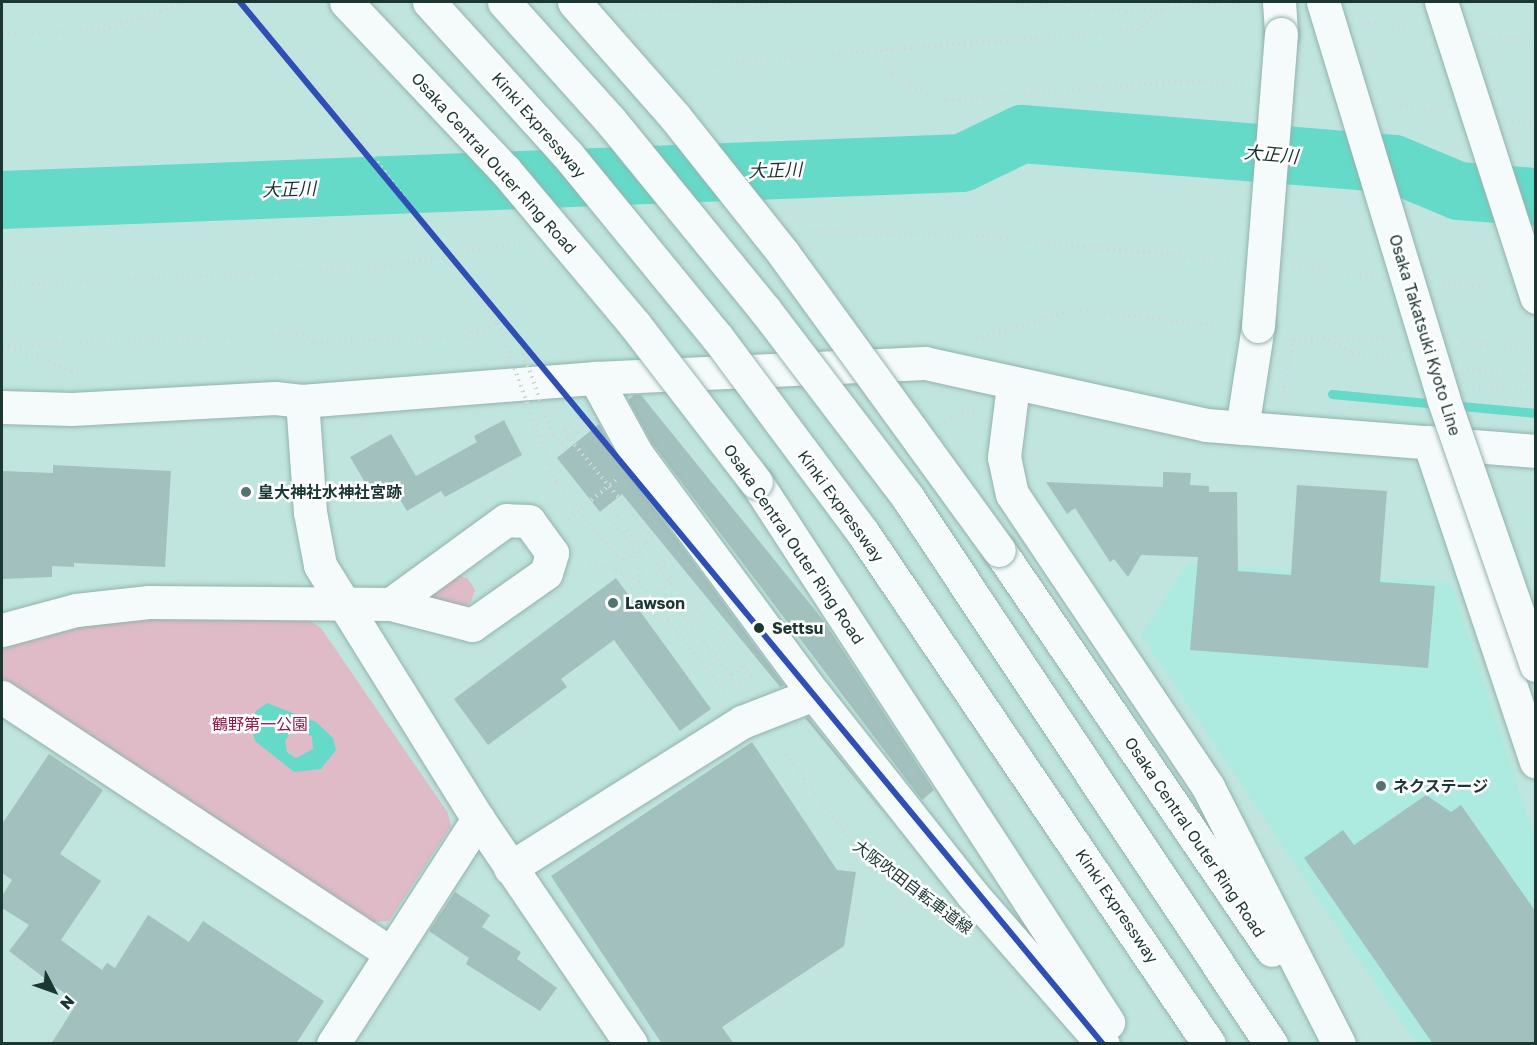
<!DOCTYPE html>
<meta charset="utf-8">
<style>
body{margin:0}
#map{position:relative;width:1537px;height:1045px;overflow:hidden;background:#bfe5de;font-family:"Golos Text","Noto Sans JP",sans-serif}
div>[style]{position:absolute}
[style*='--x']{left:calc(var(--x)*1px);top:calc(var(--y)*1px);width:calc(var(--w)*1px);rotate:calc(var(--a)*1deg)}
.built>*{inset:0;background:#adebe0}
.green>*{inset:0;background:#dfbbc7}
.water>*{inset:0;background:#65dac9}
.stream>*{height:9px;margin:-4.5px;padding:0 4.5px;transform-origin:4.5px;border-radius:4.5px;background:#65dac9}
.river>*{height:58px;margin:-29px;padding:0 29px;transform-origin:29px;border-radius:29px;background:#65dac9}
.building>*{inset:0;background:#a2c1be}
.path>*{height:4px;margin-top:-2px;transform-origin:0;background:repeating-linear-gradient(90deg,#cdd9d6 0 1.5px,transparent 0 6px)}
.roads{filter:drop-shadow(0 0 2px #94b2ad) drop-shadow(0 0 2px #94b2ad)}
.minor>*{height:33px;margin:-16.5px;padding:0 16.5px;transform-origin:16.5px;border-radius:16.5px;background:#f5fbfa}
.major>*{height:33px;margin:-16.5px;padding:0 16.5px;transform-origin:16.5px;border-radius:16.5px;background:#f5fbfa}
.path-bridge>*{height:4px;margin-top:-2px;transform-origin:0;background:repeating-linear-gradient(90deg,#cdd9d6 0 1.5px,transparent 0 6px)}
.bridges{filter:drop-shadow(0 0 2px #94b2ad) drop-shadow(0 0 2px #94b2ad)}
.minor-bridge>*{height:33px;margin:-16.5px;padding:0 16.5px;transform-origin:16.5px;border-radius:16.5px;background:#f5fbfa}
.major-bridge>*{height:33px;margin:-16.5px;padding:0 16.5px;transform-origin:16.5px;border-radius:16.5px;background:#f5fbfa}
.highway-bridge>*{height:33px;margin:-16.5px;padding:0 16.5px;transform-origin:16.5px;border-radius:16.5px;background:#f5fbfa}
.metro-1>*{height:6px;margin:-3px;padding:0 3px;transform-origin:3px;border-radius:3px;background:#2e4fb5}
.dots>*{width:16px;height:16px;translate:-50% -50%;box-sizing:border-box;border:3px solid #fff;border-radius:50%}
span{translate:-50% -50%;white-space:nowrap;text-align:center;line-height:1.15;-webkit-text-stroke:5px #fff;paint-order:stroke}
.street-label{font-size:16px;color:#1a3732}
.poi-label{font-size:16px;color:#1a3732;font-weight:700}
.left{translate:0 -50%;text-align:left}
.stop-label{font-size:16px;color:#1a3732;font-weight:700}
.park-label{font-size:16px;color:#90194b}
.water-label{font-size:18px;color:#19312d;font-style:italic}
.frame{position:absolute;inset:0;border:3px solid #1a3732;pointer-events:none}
.north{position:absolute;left:24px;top:961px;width:60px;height:60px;-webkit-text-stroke:4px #fff;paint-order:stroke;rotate:131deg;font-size:16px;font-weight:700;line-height:24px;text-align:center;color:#1a3732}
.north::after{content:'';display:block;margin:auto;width:21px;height:27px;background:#1a3732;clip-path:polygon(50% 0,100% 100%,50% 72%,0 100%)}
</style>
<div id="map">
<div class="built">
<i style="clip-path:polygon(1188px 563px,1451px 583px,1535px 838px,1535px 1043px,1415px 1043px,1141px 635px)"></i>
</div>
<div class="green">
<i style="clip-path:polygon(457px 574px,468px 579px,475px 590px,471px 602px,459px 609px,418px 605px)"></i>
<i style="clip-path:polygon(146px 615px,310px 621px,321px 628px,448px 813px,451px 826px,389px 921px,371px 922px,2px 678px,2px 648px,101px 622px)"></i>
</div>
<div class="water">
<i style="clip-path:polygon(evenodd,267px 703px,316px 722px,333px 738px,336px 750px,321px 769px,294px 772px,255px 741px,251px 724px,256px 711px,267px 703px,303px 730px,312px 737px,313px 749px,296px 758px,287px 752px,285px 740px,292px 732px,303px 730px)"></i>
</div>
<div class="stream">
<i style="--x:1332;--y:394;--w:106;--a:5.4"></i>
<i style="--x:1451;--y:405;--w:85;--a:5.4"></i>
</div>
<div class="river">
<i style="--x:2;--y:200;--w:961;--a:-2.21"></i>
<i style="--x:962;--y:163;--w:67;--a:-25.8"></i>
<i style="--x:1022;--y:134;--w:373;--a:4.6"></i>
<i style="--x:1394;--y:164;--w:70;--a:22.6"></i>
<i style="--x:1459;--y:191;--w:77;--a:4.5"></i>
</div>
<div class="building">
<i style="clip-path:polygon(634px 395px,641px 395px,823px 620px,934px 790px,922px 800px,652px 443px,628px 400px)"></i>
<i style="clip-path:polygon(504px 420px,522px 455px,445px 497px,441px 491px,407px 511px,395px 491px,376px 501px,350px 457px,391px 434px,416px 476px,477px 442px,474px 436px)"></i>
<i style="clip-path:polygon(599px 424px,621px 464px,784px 685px,780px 687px,622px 494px,600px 512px,557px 458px)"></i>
<i style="clip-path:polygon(53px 465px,171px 471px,165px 567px,74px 563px,74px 567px,52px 566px,52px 577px,2px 579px,2px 471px,53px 473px)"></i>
<i style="clip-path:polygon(1163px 472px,1191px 473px,1190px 485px,1209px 486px,1209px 492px,1237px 492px,1238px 571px,1291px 575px,1297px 485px,1387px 491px,1380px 582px,1435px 586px,1428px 668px,1190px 650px,1198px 557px,1141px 555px,1128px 577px,1114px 559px,1110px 562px,1075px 508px,1067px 514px,1046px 482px,1163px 487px)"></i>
<i style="clip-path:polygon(616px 578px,711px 709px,680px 731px,614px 640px,561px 679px,567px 687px,488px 745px,454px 699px)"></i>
<i style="clip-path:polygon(808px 717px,893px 824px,805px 718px)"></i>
<i style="clip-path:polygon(752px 742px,837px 870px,856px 872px,844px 946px,722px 1027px,734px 1044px,662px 1044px,551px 876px)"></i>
<i style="clip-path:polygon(49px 754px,103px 790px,60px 854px,101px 881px,61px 940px,102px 970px,107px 963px,115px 968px,148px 915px,189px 942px,203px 921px,324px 1001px,296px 1044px,51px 1044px,77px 1003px,9px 951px,29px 925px,2px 908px,2px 896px,12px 880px,2px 873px,2px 824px)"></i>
<i style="clip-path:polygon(1426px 795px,1451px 812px,1461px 805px,1536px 912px,1536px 1044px,1433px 1044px,1304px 858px,1343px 830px,1354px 845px)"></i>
<i style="clip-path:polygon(455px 892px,490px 915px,482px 927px,521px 952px,517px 959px,557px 988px,540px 1011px,466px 964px,469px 958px,429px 931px)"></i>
</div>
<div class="path">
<i style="--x:243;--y:2;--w:167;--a:49.1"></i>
<i style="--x:980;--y:2;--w:146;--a:3.5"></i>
<i style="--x:1126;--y:11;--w:82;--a:-4.9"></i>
<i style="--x:1208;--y:4;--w:40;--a:7.1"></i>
<i style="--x:623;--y:9;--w:256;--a:-1.6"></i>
<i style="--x:1362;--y:22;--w:53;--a:7.5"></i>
<i style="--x:2;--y:33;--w:101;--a:-1.7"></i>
<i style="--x:103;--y:30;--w:89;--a:-18.4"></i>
<i style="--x:1487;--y:39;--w:49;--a:2.3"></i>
<i style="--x:884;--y:50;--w:25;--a:69"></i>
<i style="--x:893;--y:73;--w:21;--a:37"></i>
<i style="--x:910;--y:86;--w:40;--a:21"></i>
<i style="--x:947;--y:100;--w:247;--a:-4.4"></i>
<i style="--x:1193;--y:81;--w:50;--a:5.7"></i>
<i style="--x:713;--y:64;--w:425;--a:-4.6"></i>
<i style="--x:1137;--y:30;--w:34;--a:-38"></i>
<i style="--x:1388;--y:105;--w:55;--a:7.3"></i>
<i style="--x:1512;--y:122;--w:24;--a:7"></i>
<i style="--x:809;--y:232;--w:161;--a:1.1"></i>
<i style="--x:970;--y:235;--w:260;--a:5.7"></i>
<i style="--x:1294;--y:267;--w:80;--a:6.5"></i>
<i style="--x:2;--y:285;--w:376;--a:-2.6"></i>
<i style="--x:378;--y:268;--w:147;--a:-10.5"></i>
<i style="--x:1442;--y:285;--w:56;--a:3.1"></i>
<i style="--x:1323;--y:337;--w:33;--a:29"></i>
<i style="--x:1352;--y:353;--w:47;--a:8.7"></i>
<i style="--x:976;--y:339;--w:109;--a:-15.9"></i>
<i style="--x:1081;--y:309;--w:144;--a:7.6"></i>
<i style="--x:1462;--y:343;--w:74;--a:4.6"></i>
<i style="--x:2;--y:345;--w:300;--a:-2.1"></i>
<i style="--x:302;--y:334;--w:15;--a:32"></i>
<i style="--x:315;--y:342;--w:151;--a:-2.3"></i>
<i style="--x:466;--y:336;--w:35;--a:-22"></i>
<i style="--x:9;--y:347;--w:76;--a:20.8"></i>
<i style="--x:1467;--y:370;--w:69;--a:5"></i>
<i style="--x:1473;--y:387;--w:63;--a:4.5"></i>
<i style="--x:1283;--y:393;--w:55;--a:-79.5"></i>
<i style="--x:1293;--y:339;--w:98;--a:-0.6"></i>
<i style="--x:581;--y:418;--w:22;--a:144"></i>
<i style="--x:563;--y:431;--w:138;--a:50"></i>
<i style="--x:652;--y:537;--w:9;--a:139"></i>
<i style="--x:645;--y:543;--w:10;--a:-169"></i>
<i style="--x:635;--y:541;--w:45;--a:-124"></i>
<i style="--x:945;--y:421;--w:34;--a:-21"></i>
<i style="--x:602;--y:510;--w:60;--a:50.4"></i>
<i style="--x:640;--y:556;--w:26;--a:94"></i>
<i style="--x:568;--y:519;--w:62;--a:-39.1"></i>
<i style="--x:670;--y:557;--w:16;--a:150"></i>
<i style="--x:656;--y:565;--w:23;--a:50"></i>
<i style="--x:671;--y:583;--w:12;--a:145"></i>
<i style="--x:661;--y:590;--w:110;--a:50.5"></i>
<i style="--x:731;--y:675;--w:16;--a:-40"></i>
<i style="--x:743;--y:665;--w:14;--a:54"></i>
<i style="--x:751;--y:676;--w:19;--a:144"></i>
<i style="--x:590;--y:563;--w:27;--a:15"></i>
<i style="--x:616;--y:570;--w:25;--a:29"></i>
<i style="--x:638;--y:582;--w:142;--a:51.8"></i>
<i style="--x:786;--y:754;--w:111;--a:53"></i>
<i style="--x:853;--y:843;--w:100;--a:36.1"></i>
</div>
<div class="roads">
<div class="minor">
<i style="--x:1279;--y:2;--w:32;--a:86"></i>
<i style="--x:2;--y:407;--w:70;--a:1.6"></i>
<i style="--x:72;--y:409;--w:203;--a:-3.1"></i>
<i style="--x:275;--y:398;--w:27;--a:6"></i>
<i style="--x:1242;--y:428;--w:103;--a:-81.1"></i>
<i style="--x:1429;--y:442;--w:337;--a:71.5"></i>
<i style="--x:2;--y:630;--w:77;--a:-15.1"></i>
<i style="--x:76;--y:610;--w:73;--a:-6.3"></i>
<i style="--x:149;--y:602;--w:242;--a:0.5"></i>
<i style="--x:391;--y:604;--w:84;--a:14.5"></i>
<i style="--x:472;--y:625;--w:90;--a:-35.1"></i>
<i style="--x:546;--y:573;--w:21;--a:-73"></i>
<i style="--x:552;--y:553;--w:39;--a:-126"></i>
<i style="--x:529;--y:521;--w:23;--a:-178"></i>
<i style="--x:506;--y:520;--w:142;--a:143.9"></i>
<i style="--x:2;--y:697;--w:465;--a:33.4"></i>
<i style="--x:510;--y:868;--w:274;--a:-32.2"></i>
<i style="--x:742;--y:722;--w:77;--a:-21.3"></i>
<i style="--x:333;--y:1044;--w:268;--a:-57.2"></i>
<i style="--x:631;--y:1044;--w:272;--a:-124.2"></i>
<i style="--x:478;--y:819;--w:299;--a:-121.9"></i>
<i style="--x:320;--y:565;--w:54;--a:-100.7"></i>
<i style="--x:310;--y:512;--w:111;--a:-94.1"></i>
<i style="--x:302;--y:401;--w:294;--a:-4.5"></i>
<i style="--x:595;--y:378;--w:330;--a:-2.6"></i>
<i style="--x:925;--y:363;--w:289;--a:12.4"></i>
<i style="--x:1207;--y:425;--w:330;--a:4.5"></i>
</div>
<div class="major">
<i style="--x:595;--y:378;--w:85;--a:61.3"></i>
<i style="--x:636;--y:453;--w:300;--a:53.6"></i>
<i style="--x:814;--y:694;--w:255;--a:51.7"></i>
<i style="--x:972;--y:894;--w:199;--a:48.9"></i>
<i style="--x:1013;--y:385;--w:73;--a:97.1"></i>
<i style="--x:1004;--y:457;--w:38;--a:78"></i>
<i style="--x:1012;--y:494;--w:353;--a:56.2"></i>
<i style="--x:1208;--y:787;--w:288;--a:63"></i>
<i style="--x:756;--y:482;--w:645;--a:56.9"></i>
<i style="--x:999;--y:550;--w:484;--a:55.7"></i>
</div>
</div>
<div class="path-bridge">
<i style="--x:352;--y:128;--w:244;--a:53.2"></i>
<i style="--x:498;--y:323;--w:169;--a:70"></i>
<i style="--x:556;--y:482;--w:95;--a:51"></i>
<i style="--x:616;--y:556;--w:9;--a:27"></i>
<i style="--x:624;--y:560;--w:27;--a:-39"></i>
<i style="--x:645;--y:543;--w:156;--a:51.2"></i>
<i style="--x:498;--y:323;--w:13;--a:-13"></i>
<i style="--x:511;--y:320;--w:122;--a:69.9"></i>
<i style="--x:553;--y:435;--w:21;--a:43"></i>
<i style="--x:562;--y:443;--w:41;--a:-38"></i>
<i style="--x:594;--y:418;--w:8;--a:-130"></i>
</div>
<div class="bridges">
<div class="minor-bridge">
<i style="--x:1258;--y:326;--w:293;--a:-85.5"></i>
</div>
<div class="major-bridge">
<i style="--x:346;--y:2;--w:231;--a:46.6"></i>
<i style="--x:505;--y:170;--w:202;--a:50"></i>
<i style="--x:635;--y:325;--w:198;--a:52.4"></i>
<i style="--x:574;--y:2;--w:153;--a:48.7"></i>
<i style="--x:675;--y:117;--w:174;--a:51.5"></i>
<i style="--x:783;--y:253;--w:367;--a:54"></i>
<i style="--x:1323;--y:2;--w:414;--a:73.1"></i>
<i style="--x:1443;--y:398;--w:283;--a:70.8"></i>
<i style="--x:1441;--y:2;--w:310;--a:72.1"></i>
</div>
<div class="highway-bridge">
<i style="--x:429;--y:2;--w:205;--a:47.8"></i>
<i style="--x:567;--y:154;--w:237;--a:50.7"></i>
<i style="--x:717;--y:337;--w:244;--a:53.3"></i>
<i style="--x:863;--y:533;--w:617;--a:55.9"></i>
<i style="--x:504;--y:2;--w:159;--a:48.1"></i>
<i style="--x:610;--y:120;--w:245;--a:50.8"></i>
<i style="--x:765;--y:310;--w:236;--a:52.7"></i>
<i style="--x:908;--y:498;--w:656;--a:56.38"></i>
</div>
</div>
<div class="metro-1">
<i style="--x:240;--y:2;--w:1353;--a:50.37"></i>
</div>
<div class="dots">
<i style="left:246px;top:492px;background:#54746e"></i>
<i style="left:613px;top:603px;background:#54746e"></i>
<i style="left:759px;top:628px;background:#1a3732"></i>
<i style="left:1381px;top:786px;background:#54746e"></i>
</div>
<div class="street-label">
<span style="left:539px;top:125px;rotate:49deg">Kinki Expressway</span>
<span style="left:494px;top:163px;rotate:48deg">Osaka Central Outer Ring Road</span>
<span style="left:1425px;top:335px;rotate:73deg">Osaka Takatsuki Kyoto Line</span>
<span style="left:841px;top:506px;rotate:54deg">Kinki Expressway</span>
<span style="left:794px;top:544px;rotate:56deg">Osaka Central Outer Ring Road</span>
<span style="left:1195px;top:837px;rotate:56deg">Osaka Central Outer Ring Road</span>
<span style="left:913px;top:887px;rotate:37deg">大阪吹田自転車道線</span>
<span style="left:1117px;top:906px;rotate:56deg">Kinki Expressway</span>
</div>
<div class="poi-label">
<span class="left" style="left:258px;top:492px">皇大神社水神社宮跡</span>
<span class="left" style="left:625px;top:603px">Lawson</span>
<span class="left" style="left:1393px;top:786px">ネクステージ</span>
</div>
<div class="stop-label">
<span class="left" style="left:772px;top:628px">Settsu</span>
</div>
<div class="park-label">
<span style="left:260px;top:724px">鶴野第一公園</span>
</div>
<div class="water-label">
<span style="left:1271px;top:154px;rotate:5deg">大正川</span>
<span style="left:775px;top:170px;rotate:-2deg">大正川</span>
<span style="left:289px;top:189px;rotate:-2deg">大正川</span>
</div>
<div class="frame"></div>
<div class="north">N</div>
</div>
